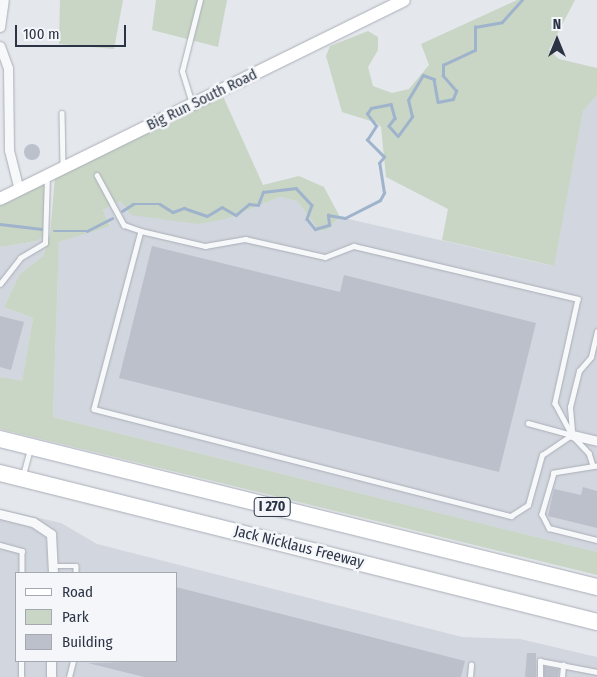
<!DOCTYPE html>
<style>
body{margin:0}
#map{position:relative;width:597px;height:677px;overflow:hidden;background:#e4e7ec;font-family:"Fira Sans Condensed",sans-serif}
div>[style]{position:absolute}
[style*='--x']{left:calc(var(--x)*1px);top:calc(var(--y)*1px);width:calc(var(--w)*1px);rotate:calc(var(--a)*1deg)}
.built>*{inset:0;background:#d2d6de}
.green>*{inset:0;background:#c9d6c5}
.stream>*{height:2.5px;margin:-1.25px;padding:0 1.25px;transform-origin:1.25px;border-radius:1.25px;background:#9fb4cc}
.building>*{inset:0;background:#bbc0ca}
.round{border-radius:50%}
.roads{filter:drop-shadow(0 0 1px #a9aeb7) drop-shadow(0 0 1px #a9aeb7)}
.lane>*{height:4.5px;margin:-2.25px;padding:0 2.25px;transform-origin:2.25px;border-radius:2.25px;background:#f7f8fa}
.street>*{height:9px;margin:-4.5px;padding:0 4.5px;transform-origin:4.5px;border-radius:4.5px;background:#f7f8fa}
.secondary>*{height:12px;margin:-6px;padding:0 6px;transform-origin:6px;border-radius:6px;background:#fff}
.highway>*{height:16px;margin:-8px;padding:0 8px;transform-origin:8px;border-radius:8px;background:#fff}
span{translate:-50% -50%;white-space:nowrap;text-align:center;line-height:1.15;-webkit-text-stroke:5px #f4f6f9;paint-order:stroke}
.shield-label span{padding:1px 4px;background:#f4f6f9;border:1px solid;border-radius:4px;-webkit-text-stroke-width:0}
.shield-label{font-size:14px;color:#2b3445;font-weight:700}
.street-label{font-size:15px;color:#2b3445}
.legend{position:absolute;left:15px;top:572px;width:162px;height:90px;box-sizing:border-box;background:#f4f6f9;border:1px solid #a4a8b1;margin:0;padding:6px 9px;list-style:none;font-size:15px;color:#2b3445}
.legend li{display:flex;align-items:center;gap:10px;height:25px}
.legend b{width:25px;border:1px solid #a4a8b1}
.north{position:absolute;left:532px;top:15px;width:50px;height:50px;-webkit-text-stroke:4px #f4f6f9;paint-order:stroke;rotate:0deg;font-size:14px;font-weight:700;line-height:20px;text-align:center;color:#2b3445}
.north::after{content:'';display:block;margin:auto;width:18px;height:22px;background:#2b3445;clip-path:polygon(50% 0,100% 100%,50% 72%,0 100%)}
.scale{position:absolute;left:15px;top:25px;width:111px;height:22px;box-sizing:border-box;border:2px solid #2b3445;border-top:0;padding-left:6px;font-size:15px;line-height:18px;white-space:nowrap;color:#2b3445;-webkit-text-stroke:4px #f4f6f9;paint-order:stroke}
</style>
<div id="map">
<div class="built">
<i style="clip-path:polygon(597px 95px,597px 552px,53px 417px,59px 242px,110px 225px,103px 210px,121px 201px,226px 219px,280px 197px,297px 201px,318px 229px,326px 231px,340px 217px,553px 266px,583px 111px)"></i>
<i style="clip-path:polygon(45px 235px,50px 236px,43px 256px,19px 275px,4px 307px,33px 318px,22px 382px,0 377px,0 247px,37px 241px)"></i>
<i style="clip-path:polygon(evenodd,0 509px,61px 523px,97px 544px,462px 637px,520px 639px,597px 657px,597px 677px,0 677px,0 509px,16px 573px,176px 573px,176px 661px,16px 661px,16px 573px)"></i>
</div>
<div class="green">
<i style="clip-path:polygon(60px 0,123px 0,114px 49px,59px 44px)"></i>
<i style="clip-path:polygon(156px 0,227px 0,218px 47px,152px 30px)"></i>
<i style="clip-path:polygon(517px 0,575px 0,549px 50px,559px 59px,597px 68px,597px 95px,583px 111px,554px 266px,442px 240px,448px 209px,386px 177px,381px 127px,377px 123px,342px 112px,326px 56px,330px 46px,368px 31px,378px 37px,378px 50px,368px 67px,373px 86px,392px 93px,409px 89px,429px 65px,421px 44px)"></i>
<i style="clip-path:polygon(222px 94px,263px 185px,299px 176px,324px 187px,340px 217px,326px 231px,318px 229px,297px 201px,280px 197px,226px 219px,198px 224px,131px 215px,121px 201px,103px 210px,110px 226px,59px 242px,53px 417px,597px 552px,597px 575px,0 429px,0 377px,22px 381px,33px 318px,4px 307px,19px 275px,43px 256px,50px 236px,55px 176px)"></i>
<i style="clip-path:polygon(42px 184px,47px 187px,45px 235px,37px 241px,0 247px,0 204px)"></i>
</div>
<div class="stream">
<i style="--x:122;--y:211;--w:13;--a:-32"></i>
<i style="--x:133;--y:204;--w:27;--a:0"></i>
<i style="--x:160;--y:204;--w:15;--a:32"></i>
<i style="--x:173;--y:212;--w:12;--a:-20"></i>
<i style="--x:184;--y:208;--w:24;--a:19"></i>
<i style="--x:207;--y:216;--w:17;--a:-31"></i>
<i style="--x:222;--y:207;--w:16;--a:30"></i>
<i style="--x:236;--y:215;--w:17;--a:-40"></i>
<i style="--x:249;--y:204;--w:9;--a:6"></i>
<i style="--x:258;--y:205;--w:14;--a:-69"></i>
<i style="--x:263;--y:192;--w:33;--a:-7"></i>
<i style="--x:296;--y:188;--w:23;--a:47"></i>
<i style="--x:312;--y:205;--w:15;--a:110"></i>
<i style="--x:307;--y:219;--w:13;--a:51"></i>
<i style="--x:315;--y:229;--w:15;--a:-16"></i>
<i style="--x:329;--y:225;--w:10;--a:-96"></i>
<i style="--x:328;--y:215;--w:17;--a:10"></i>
<i style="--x:345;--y:218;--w:39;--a:-27"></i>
<i style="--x:380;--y:200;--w:8;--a:-60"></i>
<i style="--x:384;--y:193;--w:30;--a:-99"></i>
<i style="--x:379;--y:163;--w:8;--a:-50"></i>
<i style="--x:384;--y:157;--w:24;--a:-135"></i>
<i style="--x:367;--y:140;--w:17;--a:-57"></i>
<i style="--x:376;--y:126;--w:15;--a:-127"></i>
<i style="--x:367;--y:114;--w:7;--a:-56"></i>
<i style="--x:371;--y:108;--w:20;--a:-11"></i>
<i style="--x:391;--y:104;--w:15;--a:74"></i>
<i style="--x:395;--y:118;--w:10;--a:127"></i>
<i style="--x:389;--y:126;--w:13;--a:48"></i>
<i style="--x:398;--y:136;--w:24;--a:-54"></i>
<i style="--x:412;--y:117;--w:17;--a:-103"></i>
<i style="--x:408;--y:100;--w:29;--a:-59"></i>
<i style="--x:423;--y:75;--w:12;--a:20"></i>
<i style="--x:434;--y:79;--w:23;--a:80"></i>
<i style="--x:438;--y:102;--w:15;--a:-11"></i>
<i style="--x:453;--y:99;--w:9;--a:-69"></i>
<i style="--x:456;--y:91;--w:20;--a:-131"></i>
<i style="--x:443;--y:76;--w:11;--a:-90"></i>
<i style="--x:443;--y:65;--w:35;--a:-25"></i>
<i style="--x:475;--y:50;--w:23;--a:-90"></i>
<i style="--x:475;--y:27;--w:27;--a:-10"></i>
<i style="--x:502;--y:22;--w:30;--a:-48"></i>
<i style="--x:0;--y:224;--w:42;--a:6.8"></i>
<i style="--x:54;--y:231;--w:33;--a:0"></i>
<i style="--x:87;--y:231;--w:28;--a:-27"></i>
</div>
<div class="building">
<i class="round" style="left:24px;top:144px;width:16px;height:16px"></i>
<i style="clip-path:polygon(152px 246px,340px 292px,344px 275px,536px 323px,499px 472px,119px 378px)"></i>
<i style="clip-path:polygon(0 316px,24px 322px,11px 370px,0 367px)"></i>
<i style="clip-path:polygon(583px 487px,597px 491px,597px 528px,548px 516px,554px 489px,581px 495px)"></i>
<i style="clip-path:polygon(176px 587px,465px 661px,461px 677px,144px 677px,88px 663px,176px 661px)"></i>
<i style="clip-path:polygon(527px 653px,536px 653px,536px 677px,525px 677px)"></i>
<i style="clip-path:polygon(544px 666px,559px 669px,558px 677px,544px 677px)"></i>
</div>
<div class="roads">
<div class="lane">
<i style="--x:192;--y:104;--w:34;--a:-107"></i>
<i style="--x:182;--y:71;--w:73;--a:-75.8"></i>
<i style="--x:62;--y:113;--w:53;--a:88.9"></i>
<i style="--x:97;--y:175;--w:57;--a:61.6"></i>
<i style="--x:124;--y:225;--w:18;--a:19"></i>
<i style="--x:141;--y:231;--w:184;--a:104.8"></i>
<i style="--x:94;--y:409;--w:431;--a:14.4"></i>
<i style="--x:511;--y:516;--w:20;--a:-33"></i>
<i style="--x:528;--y:505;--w:52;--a:-74.4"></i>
<i style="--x:542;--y:455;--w:36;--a:-34"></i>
<i style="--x:141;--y:231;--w:66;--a:13.2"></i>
<i style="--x:205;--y:246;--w:41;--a:-9.9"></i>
<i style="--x:245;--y:239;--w:82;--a:12.7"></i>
<i style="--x:325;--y:257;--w:31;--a:-21"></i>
<i style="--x:354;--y:246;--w:230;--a:13.3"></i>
<i style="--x:578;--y:299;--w:107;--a:102.5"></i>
<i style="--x:555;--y:403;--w:36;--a:62"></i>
<i style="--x:572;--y:435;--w:25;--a:47"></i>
<i style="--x:589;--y:453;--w:13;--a:72"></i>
<i style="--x:0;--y:284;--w:33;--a:-52"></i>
<i style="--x:20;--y:258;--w:29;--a:-31"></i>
<i style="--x:45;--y:243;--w:66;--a:-88.3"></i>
<i style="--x:528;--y:423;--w:46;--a:15.3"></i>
<i style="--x:572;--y:431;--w:24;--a:-95"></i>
<i style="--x:570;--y:407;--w:37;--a:-76"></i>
<i style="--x:579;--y:371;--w:18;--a:-49"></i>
<i style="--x:591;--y:357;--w:26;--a:-77"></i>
<i style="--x:597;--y:466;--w:44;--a:170.8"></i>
<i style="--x:554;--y:473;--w:43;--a:106.3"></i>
<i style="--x:542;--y:514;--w:16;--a:63"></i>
<i style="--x:549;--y:528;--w:49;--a:14"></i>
<i style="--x:23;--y:475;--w:27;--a:-75"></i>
<i style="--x:0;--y:545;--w:23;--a:15"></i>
<i style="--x:22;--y:551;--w:22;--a:90"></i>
<i style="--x:53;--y:566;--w:23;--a:0"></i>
<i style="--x:76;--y:566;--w:7;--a:90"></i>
<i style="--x:21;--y:677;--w:16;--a:-90"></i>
<i style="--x:69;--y:677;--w:16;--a:-76"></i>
<i style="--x:470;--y:677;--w:12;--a:-85"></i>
<i style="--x:540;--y:677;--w:16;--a:-90"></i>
<i style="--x:540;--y:661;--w:58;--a:10.9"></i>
<i style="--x:562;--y:677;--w:12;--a:-85"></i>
</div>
<div class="street">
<i style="--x:0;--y:27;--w:27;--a:-82"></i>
<i style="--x:0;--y:46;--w:23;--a:70"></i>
<i style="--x:8;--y:68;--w:82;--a:89.3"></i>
<i style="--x:9;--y:150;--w:41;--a:76"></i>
<i style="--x:572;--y:435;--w:26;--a:13"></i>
<i style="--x:0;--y:514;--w:34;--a:14"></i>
<i style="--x:33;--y:522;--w:22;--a:34"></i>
<i style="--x:51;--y:534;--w:39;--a:87"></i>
<i style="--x:51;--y:677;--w:16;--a:-90"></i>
</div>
<div class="secondary">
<i style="--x:0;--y:199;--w:450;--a:-26.2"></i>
</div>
<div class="highway">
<i style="--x:0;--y:439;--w:615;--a:13.92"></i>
<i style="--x:0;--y:473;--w:615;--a:14.01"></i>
</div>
</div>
<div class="shield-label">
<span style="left:272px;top:507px">I 270</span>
</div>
<div class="street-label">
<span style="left:202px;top:100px;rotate:-26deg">Big Run South Road</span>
<span style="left:299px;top:547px;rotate:14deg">Jack Nicklaus Freeway</span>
</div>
<ul class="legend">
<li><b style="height:6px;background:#fff"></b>Road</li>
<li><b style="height:14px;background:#c9d6c5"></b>Park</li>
<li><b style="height:14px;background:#bbc0ca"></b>Building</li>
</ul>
<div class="north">N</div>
<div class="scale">100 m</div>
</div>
